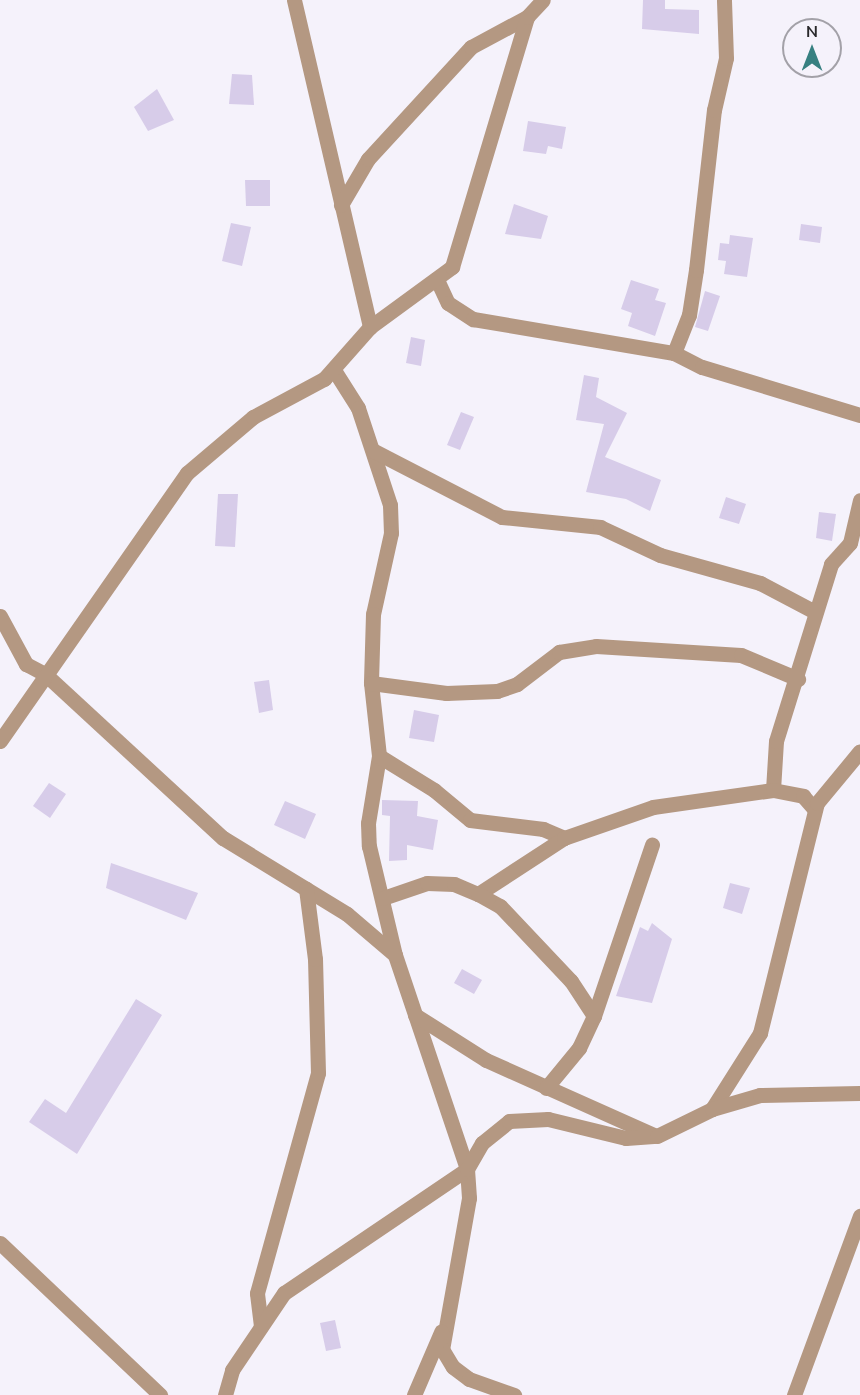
<!DOCTYPE html>
<style>
body{margin:0}
#map{position:relative;width:860px;height:1395px;overflow:hidden;background:#f5f2fb;font-family:"Nunito Sans",sans-serif}
div>[style]{position:absolute}
[style*='--x']{left:calc(var(--x)*1px);top:calc(var(--y)*1px);width:calc(var(--w)*1px);rotate:calc(var(--a)*1deg)}
.building>*{inset:0;background:#d7cce9}
.street>*{height:15px;margin:-7.5px;padding:0 7.5px;transform-origin:7.5px;border-radius:7.5px;background:#b49882}
span{translate:-50% -50%;white-space:nowrap;text-align:center;line-height:1.15;-webkit-text-stroke:4.5px #f5f2fb;paint-order:stroke}
.north{position:absolute;left:782px;top:18px;width:60px;height:60px;box-sizing:border-box;background:#f5f2fb;border:2px solid #a3a1a8;border-radius:50%;rotate:0deg;font-size:16px;font-weight:700;line-height:24px;text-align:center;color:#29282b}
.north::after{content:'';display:block;margin:auto;width:21px;height:27px;background:#378081;clip-path:polygon(50% 0,100% 100%,50% 72%,0 100%)}
</style>
<div id="map">
<div class="building">
<i style="clip-path:polygon(643px 0,665px 0,665px 9px,699px 10px,699px 34px,642px 29px)"></i>
<i style="clip-path:polygon(232px 74px,252px 75px,254px 105px,229px 104px)"></i>
<i style="clip-path:polygon(157px 89px,174px 120px,148px 131px,134px 107px)"></i>
<i style="clip-path:polygon(528px 121px,566px 127px,562px 149px,548px 146px,546px 154px,523px 151px)"></i>
<i style="clip-path:polygon(245px 180px,270px 180px,270px 206px,246px 206px)"></i>
<i style="clip-path:polygon(514px 204px,548px 216px,541px 239px,505px 234px)"></i>
<i style="clip-path:polygon(231px 223px,251px 227px,242px 266px,222px 261px)"></i>
<i style="clip-path:polygon(801px 224px,822px 227px,820px 243px,799px 240px)"></i>
<i style="clip-path:polygon(730px 235px,753px 238px,747px 277px,724px 274px,726px 261px,718px 260px,720px 243px,729px 244px)"></i>
<i style="clip-path:polygon(631px 280px,659px 289px,655px 300px,666px 303px,655px 336px,628px 326px,632px 313px,621px 309px)"></i>
<i style="clip-path:polygon(705px 291px,720px 296px,708px 331px,695px 327px)"></i>
<i style="clip-path:polygon(411px 337px,425px 340px,421px 366px,406px 363px)"></i>
<i style="clip-path:polygon(584px 375px,599px 378px,596px 397px,627px 413px,605px 457px,661px 480px,650px 511px,626px 499px,586px 492px,604px 424px,576px 420px)"></i>
<i style="clip-path:polygon(461px 412px,474px 417px,460px 450px,447px 445px)"></i>
<i style="clip-path:polygon(218px 494px,238px 494px,235px 547px,215px 546px)"></i>
<i style="clip-path:polygon(726px 497px,746px 504px,739px 524px,719px 518px)"></i>
<i style="clip-path:polygon(819px 512px,836px 514px,832px 541px,816px 538px)"></i>
<i style="clip-path:polygon(269px 680px,273px 710px,259px 713px,254px 682px)"></i>
<i style="clip-path:polygon(414px 710px,439px 715px,434px 742px,409px 738px)"></i>
<i style="clip-path:polygon(49px 783px,66px 794px,50px 818px,33px 806px)"></i>
<i style="clip-path:polygon(382px 800px,418px 801px,417px 816px,438px 820px,433px 850px,407px 845px,407px 860px,389px 861px,390px 816px,382px 815px)"></i>
<i style="clip-path:polygon(285px 801px,316px 814px,305px 839px,274px 825px)"></i>
<i style="clip-path:polygon(111px 863px,198px 893px,186px 920px,106px 888px)"></i>
<i style="clip-path:polygon(730px 883px,750px 888px,742px 914px,723px 908px)"></i>
<i style="clip-path:polygon(652px 923px,672px 939px,652px 1003px,616px 996px,640px 927px,648px 931px)"></i>
<i style="clip-path:polygon(462px 969px,482px 980px,474px 994px,454px 983px)"></i>
<i style="clip-path:polygon(136px 999px,162px 1015px,77px 1154px,29px 1122px,45px 1099px,66px 1113px)"></i>
<i style="clip-path:polygon(335px 1320px,341px 1348px,326px 1351px,320px 1323px)"></i>
</div>
<div class="street">
<i style="--x:294;--y:0;--w:336;--a:76.9"></i>
<i style="--x:341;--y:205;--w:53;--a:-59.6"></i>
<i style="--x:368;--y:159;--w:152;--a:-47.4"></i>
<i style="--x:471;--y:47;--w:64;--a:-28.2"></i>
<i style="--x:438;--y:282;--w:23;--a:65"></i>
<i style="--x:448;--y:303;--w:30;--a:33"></i>
<i style="--x:473;--y:319;--w:204;--a:9.6"></i>
<i style="--x:674;--y:353;--w:31;--a:27"></i>
<i style="--x:702;--y:367;--w:165;--a:16.9"></i>
<i style="--x:674;--y:353;--w:41;--a:-68.5"></i>
<i style="--x:689;--y:315;--w:46;--a:-81.2"></i>
<i style="--x:696;--y:270;--w:161;--a:-83.6"></i>
<i style="--x:714;--y:110;--w:53;--a:-77"></i>
<i style="--x:726;--y:58;--w:58;--a:-92"></i>
<i style="--x:334;--y:370;--w:45;--a:57.7"></i>
<i style="--x:358;--y:408;--w:102;--a:71.7"></i>
<i style="--x:390;--y:505;--w:28;--a:88"></i>
<i style="--x:391;--y:533;--w:83;--a:102.5"></i>
<i style="--x:373;--y:614;--w:69;--a:91.7"></i>
<i style="--x:371;--y:683;--w:73;--a:83.7"></i>
<i style="--x:379;--y:756;--w:68;--a:99.3"></i>
<i style="--x:368;--y:823;--w:23;--a:88"></i>
<i style="--x:369;--y:846;--w:112;--a:76.6"></i>
<i style="--x:395;--y:955;--w:226;--a:71.4"></i>
<i style="--x:467;--y:1169;--w:29;--a:86"></i>
<i style="--x:469;--y:1198;--w:153;--a:100.1"></i>
<i style="--x:442;--y:1349;--w:21;--a:59"></i>
<i style="--x:453;--y:1367;--w:20;--a:37"></i>
<i style="--x:469;--y:1379;--w:48;--a:19.6"></i>
<i style="--x:374;--y:451;--w:144;--a:27.3"></i>
<i style="--x:502;--y:517;--w:99;--a:5.8"></i>
<i style="--x:600;--y:527;--w:66;--a:25"></i>
<i style="--x:660;--y:555;--w:104;--a:15.6"></i>
<i style="--x:760;--y:583;--w:62;--a:27.8"></i>
<i style="--x:0;--y:616;--w:55;--a:61.6"></i>
<i style="--x:26;--y:664;--w:21;--a:28"></i>
<i style="--x:45;--y:674;--w:242;--a:42.7"></i>
<i style="--x:223;--y:838;--w:145;--a:31.5"></i>
<i style="--x:347;--y:914;--w:63;--a:40.5"></i>
<i style="--x:371;--y:683;--w:76;--a:7.6"></i>
<i style="--x:446;--y:693;--w:51;--a:-2.2"></i>
<i style="--x:497;--y:691;--w:21;--a:-19"></i>
<i style="--x:517;--y:684;--w:53;--a:-37.3"></i>
<i style="--x:559;--y:652;--w:37;--a:-9"></i>
<i style="--x:596;--y:646;--w:145;--a:3.6"></i>
<i style="--x:741;--y:655;--w:62;--a:22.8"></i>
<i style="--x:0;--y:741;--w:327;--a:-55.1"></i>
<i style="--x:187;--y:473;--w:87;--a:-40.3"></i>
<i style="--x:253;--y:417;--w:81;--a:-28.2"></i>
<i style="--x:324;--y:379;--w:69;--a:-48.5"></i>
<i style="--x:370;--y:327;--w:102;--a:-36.2"></i>
<i style="--x:452;--y:267;--w:261;--a:-73.3"></i>
<i style="--x:527;--y:17;--w:23;--a:-47"></i>
<i style="--x:379;--y:756;--w:65;--a:31.7"></i>
<i style="--x:434;--y:790;--w:47;--a:39.8"></i>
<i style="--x:470;--y:820;--w:74;--a:7"></i>
<i style="--x:543;--y:829;--w:23;--a:23"></i>
<i style="--x:773;--y:790;--w:49;--a:-86.5"></i>
<i style="--x:776;--y:741;--w:185;--a:-72.7"></i>
<i style="--x:831;--y:564;--w:28;--a:-48"></i>
<i style="--x:850;--y:543;--w:44;--a:-76.9"></i>
<i style="--x:478;--y:894;--w:103;--a:-33.1"></i>
<i style="--x:564;--y:838;--w:94;--a:-19.2"></i>
<i style="--x:653;--y:807;--w:121;--a:-8.1"></i>
<i style="--x:773;--y:790;--w:31;--a:11"></i>
<i style="--x:803;--y:796;--w:18;--a:49"></i>
<i style="--x:383;--y:898;--w:46;--a:-18.8"></i>
<i style="--x:427;--y:883;--w:27;--a:2"></i>
<i style="--x:454;--y:884;--w:26;--a:23"></i>
<i style="--x:478;--y:894;--w:25;--a:29"></i>
<i style="--x:500;--y:906;--w:103;--a:46.6"></i>
<i style="--x:571;--y:981;--w:42;--a:56.7"></i>
<i style="--x:415;--y:1015;--w:84;--a:32.4"></i>
<i style="--x:486;--y:1060;--w:184;--a:24.1"></i>
<i style="--x:546;--y:1088;--w:52;--a:-50.5"></i>
<i style="--x:579;--y:1048;--w:35;--a:-65"></i>
<i style="--x:594;--y:1016;--w:181;--a:-71.3"></i>
<i style="--x:712;--y:1109;--w:90;--a:-57.7"></i>
<i style="--x:760;--y:1033;--w:237;--a:-76.1"></i>
<i style="--x:817;--y:803;--w:67;--a:-50.4"></i>
<i style="--x:0;--y:1243;--w:221;--a:43.5"></i>
<i style="--x:261;--y:1326;--w:33;--a:-97"></i>
<i style="--x:257;--y:1293;--w:228;--a:-74.5"></i>
<i style="--x:318;--y:1073;--w:114;--a:-91.5"></i>
<i style="--x:315;--y:959;--w:71;--a:-97.3"></i>
<i style="--x:225;--y:1395;--w:26;--a:-74"></i>
<i style="--x:232;--y:1370;--w:93;--a:-56"></i>
<i style="--x:284;--y:1293;--w:221;--a:-34.1"></i>
<i style="--x:467;--y:1169;--w:30;--a:-60"></i>
<i style="--x:482;--y:1143;--w:35;--a:-39"></i>
<i style="--x:509;--y:1121;--w:39;--a:-3"></i>
<i style="--x:548;--y:1119;--w:80;--a:13.7"></i>
<i style="--x:626;--y:1138;--w:31;--a:-4"></i>
<i style="--x:657;--y:1136;--w:61;--a:-26.1"></i>
<i style="--x:712;--y:1109;--w:50;--a:-16.3"></i>
<i style="--x:760;--y:1095;--w:100;--a:-1.1"></i>
<i style="--x:414;--y:1395;--w:69;--a:-66.8"></i>
<i style="--x:794;--y:1395;--w:191;--a:-69.8"></i>
</div>
<div class="north">N</div>
</div>
